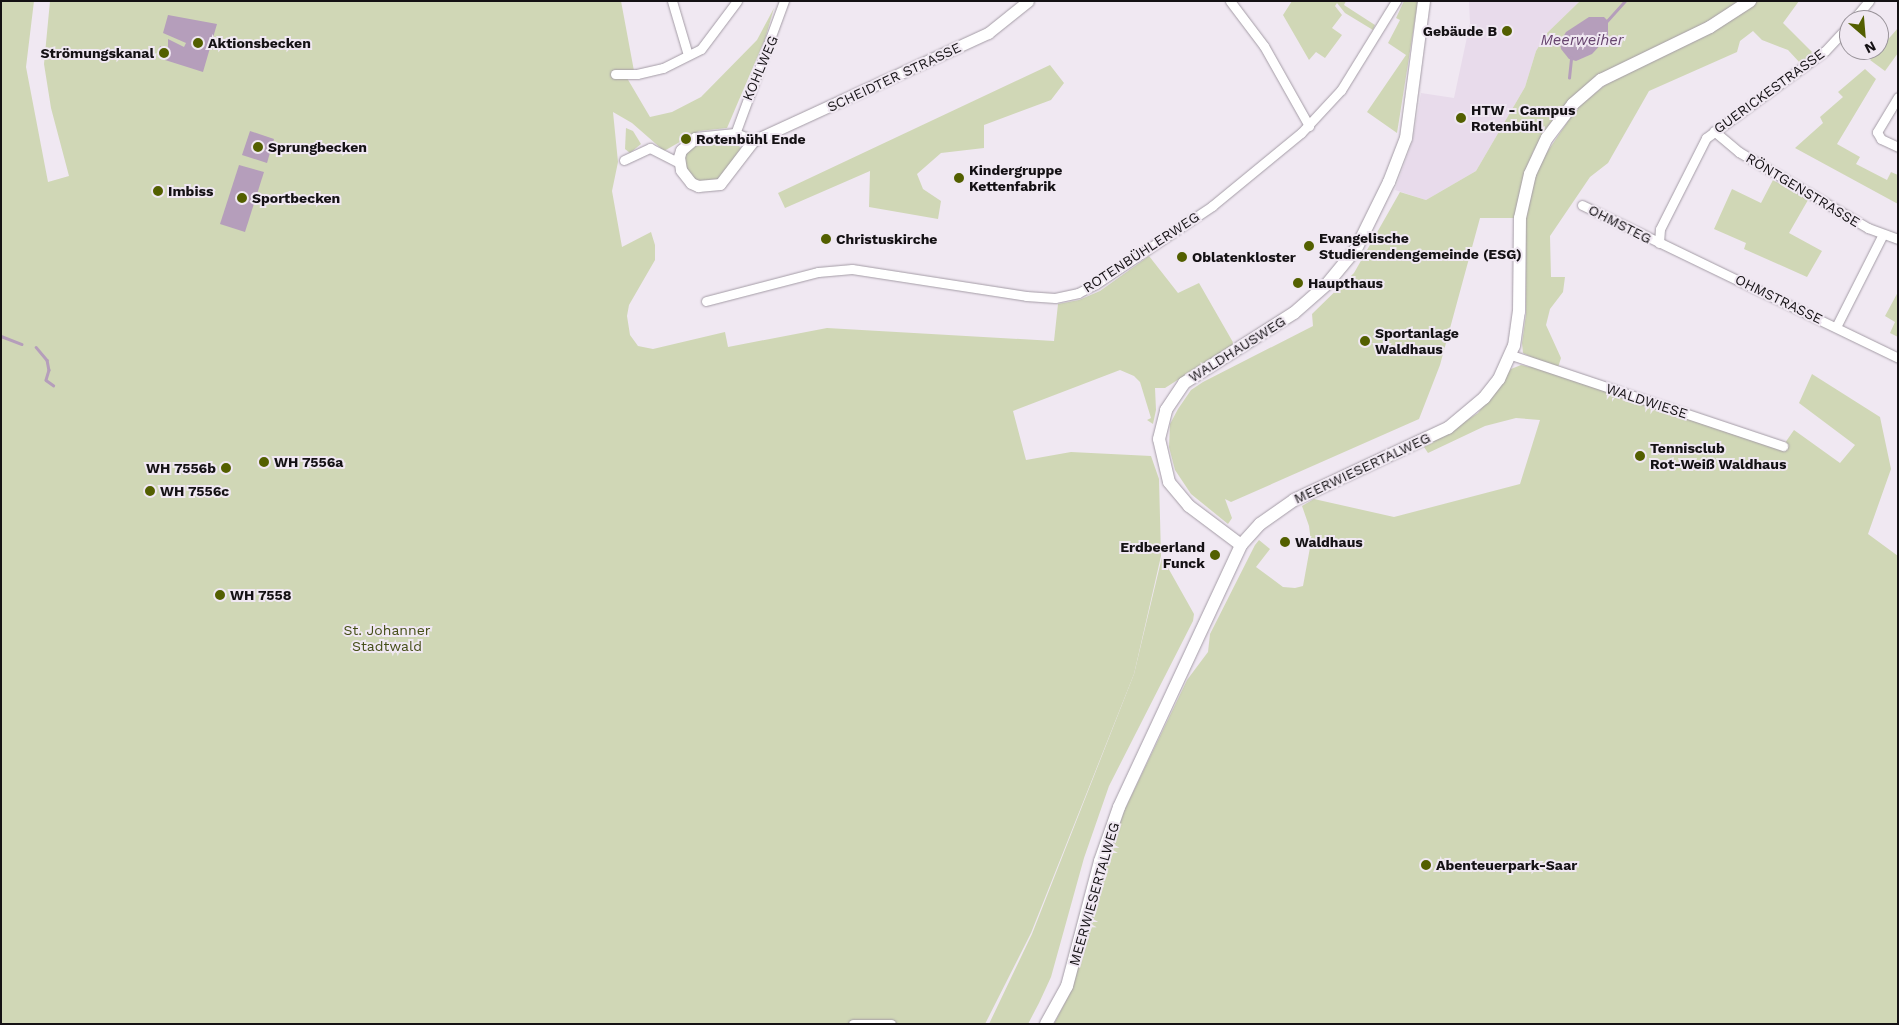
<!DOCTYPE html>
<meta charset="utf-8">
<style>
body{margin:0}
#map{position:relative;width:1899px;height:1025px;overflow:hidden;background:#f0e8f2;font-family:"Work Sans",sans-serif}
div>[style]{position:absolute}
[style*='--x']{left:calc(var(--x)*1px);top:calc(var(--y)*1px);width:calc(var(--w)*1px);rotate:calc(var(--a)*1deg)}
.built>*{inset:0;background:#e8dbeb}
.green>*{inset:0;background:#d0d7b6}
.water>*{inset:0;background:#b59ebb}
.stream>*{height:2.5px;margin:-1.25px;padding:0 1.25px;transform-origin:1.25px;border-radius:1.25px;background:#b59ebb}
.roads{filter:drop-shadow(0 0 1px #a49ca6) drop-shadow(0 0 1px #a49ca6)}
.minor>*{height:9px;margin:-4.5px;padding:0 4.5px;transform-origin:4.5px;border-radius:4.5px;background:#fff}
.tertiary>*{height:11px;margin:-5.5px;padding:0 5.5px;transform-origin:5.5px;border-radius:5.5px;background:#fff}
.secondary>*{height:12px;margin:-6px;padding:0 6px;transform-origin:6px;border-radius:6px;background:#fff}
.dots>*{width:14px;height:14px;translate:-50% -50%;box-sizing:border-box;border:2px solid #f0e8f2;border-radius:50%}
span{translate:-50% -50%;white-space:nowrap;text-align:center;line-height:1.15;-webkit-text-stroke:4px #f0e8f2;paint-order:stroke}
.poi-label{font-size:14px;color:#141114;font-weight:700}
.right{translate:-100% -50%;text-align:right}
.left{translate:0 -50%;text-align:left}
.street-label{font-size:14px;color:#141114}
.park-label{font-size:14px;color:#454e17}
.water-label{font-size:15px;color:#66446e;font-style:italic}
.frame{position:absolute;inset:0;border:2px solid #141114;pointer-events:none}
.north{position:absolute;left:1839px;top:10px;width:50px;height:50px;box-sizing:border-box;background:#f0e8f2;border:1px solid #989299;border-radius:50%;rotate:153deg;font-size:14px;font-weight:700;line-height:20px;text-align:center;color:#141114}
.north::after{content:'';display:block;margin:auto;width:18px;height:22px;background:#535f00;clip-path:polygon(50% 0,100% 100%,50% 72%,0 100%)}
</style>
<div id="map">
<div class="built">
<i style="clip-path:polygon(1469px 1px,1580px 1px,1547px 33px,1536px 51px,1525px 87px,1476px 171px,1426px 200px,1395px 190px,1413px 139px,1421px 93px,1454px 98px,1470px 23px)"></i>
</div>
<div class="green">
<i style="clip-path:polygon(1px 1px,34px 1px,26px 67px,48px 182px,69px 176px,51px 108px,44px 64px,50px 1px,621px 1px,634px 71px,627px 78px,650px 117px,672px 112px,701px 97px,757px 40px,774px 8px,765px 39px,727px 128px,699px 131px,664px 151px,632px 123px,613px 112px,618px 162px,612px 191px,622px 247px,651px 232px,655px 245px,655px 260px,629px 305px,627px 316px,630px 335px,638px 346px,653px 349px,725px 332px,728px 347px,827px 328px,1054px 341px,1058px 304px,1079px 300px,1100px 291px,1149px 256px,1178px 293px,1199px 283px,1234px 344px,1165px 388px,1155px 388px,1156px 410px,1153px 424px,1147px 420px,1151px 418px,1140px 382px,1134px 376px,1120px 370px,1013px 411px,1026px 460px,1071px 452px,1151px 456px,1159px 479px,1161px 556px,1134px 674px,1031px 933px,985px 1024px,1px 1024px)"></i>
<i style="clip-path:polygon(1292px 1px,1346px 1px,1344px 5px,1375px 25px,1373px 30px,1345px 13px,1337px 3px,1335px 6px,1342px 15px,1332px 28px,1342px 35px,1325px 58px,1316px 52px,1309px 60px,1283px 15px)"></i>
<i style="clip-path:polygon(1404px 1px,1418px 1px,1397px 133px,1367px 112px,1406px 55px,1388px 43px,1400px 20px,1396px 18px)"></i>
<i style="clip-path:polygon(1580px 1px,1743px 1px,1569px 101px,1554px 118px,1533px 152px,1516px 218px,1480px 218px,1440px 365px,1419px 419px,1231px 502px,1225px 499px,1232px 518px,1228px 524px,1191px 494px,1175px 470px,1169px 447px,1170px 424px,1178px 409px,1191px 390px,1203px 382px,1313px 326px,1312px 314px,1354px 273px,1400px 192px,1426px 200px,1476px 171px,1525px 87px,1536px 51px,1547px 33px)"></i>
<i style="clip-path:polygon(1758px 1px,1799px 1px,1783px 23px,1815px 55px,1801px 64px,1788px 50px,1762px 40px,1753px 31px,1740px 41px,1737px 52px,1649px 91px,1608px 163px,1590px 177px,1550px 236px,1551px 277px,1565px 277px,1563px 292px,1550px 309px,1546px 325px,1561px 358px,1556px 374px,1780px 450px,1794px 430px,1840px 463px,1855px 445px,1799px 403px,1812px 374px,1880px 417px,1891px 469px,1868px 534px,1898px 556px,1898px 1024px,1054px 1024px,1072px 989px,1106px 863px,1125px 809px,1187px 680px,1208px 652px,1210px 634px,1255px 545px,1259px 540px,1270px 549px,1256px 567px,1283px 587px,1295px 588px,1303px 586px,1311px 542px,1309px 526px,1302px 506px,1314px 499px,1394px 517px,1520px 484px,1540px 420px,1516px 418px,1485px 426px,1428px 453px,1424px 447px,1478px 413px,1511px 369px,1521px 365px,1530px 367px,1533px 358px,1523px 353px,1522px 343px,1526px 314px,1526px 218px,1535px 175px,1543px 158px,1577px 108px,1605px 85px)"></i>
<i style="clip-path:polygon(1898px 28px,1898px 53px,1885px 71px,1870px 60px)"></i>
<i style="clip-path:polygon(1050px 65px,1064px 83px,1051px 100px,984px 125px,984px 148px,941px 153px,917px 174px,923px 189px,941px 201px,938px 219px,869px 207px,870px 171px,785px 208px,778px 193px)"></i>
<i style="clip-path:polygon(1865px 69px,1876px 79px,1837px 144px,1860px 157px,1856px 164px,1887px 180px,1891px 172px,1898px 175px,1898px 204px,1795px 148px,1823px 123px,1820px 117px,1843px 97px,1838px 92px)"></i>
<i style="clip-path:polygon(626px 128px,633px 131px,641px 144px,630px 153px,625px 149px)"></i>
<i style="clip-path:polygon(713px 140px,737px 144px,741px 148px,721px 177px,711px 183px,694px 180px,686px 170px,685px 152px,694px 143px)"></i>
<i style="clip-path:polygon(1773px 180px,1808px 200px,1789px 233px,1822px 251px,1807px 277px,1744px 249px,1746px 243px,1714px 229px,1732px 189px,1761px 203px)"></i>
<i style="clip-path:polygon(1898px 292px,1898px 337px,1890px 333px,1895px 322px,1885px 316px)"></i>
<i style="clip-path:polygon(1162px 557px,1194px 614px,1193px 621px,1109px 786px,1084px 858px,1051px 977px,1039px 1003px,1028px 1024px,989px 1024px,1032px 934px,1134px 674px)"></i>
</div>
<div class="water">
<i style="clip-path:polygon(168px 15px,217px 24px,203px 72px,165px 60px,166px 55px,158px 56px,160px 46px,168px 51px,168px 39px,184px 47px,186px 43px,163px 33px)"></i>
<i style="clip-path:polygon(1589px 17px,1604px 17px,1608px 21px,1608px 37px,1592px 54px,1576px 61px,1569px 59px,1561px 49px,1560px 42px,1566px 32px)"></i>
<i style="clip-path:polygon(250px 131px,274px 139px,267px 163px,242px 155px)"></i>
<i style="clip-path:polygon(239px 165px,264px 172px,245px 232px,220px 224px)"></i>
</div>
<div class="stream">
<i style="--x:1606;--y:22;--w:28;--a:-48"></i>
<i style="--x:1569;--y:78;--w:20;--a:-84"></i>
<i style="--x:1;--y:336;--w:22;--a:21"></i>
<i style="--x:36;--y:347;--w:17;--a:50"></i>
<i style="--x:47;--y:360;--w:10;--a:79"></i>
<i style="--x:49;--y:370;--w:10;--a:107"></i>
<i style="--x:46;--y:380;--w:9;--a:36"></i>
</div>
<div class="roads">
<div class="minor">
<i style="--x:672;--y:1;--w:56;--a:73.5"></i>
<i style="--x:1230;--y:1;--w:56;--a:52.9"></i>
<i style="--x:1264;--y:46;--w:92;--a:60.6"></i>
<i style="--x:1853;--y:20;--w:25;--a:-50"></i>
<i style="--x:615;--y:74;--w:22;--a:0"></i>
<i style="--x:637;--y:74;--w:27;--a:-13"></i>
<i style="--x:663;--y:68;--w:42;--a:-26.6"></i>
<i style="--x:701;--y:49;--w:60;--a:-53.1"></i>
<i style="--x:1898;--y:97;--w:41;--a:121"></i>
<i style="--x:1877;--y:132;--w:8;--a:60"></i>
<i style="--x:1881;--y:139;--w:19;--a:25"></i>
<i style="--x:1714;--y:131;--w:33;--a:40"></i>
<i style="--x:1739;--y:152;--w:150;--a:30.5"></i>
<i style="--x:1868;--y:228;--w:32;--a:20"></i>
<i style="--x:735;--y:134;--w:142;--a:-69.8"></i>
<i style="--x:624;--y:160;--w:29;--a:-25"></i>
<i style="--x:650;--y:148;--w:33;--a:27"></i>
<i style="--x:1582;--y:205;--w:351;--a:25.8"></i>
<i style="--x:1659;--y:243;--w:14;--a:-86"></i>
<i style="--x:1660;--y:229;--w:102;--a:-63.2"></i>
<i style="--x:1706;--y:138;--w:147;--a:-36.2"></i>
<i style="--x:1825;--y:51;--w:35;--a:-47"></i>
<i style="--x:706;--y:301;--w:116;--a:-14.5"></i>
<i style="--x:818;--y:272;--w:34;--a:-5"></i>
<i style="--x:852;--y:269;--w:176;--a:8.8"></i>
<i style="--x:1026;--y:296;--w:29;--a:4"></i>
<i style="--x:1055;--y:298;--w:24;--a:-12"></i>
<i style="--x:1078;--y:293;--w:20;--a:-27"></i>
<i style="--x:1096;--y:284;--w:140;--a:-33.9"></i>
<i style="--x:1212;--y:206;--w:115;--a:-39.4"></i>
<i style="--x:1301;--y:133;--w:59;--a:-47.1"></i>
<i style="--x:1341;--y:90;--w:105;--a:-58.3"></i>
<i style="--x:1836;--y:327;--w:102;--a:-63.2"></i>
<i style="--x:1511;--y:355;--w:287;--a:18.5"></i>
<i style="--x:853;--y:1024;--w:38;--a:0"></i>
</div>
<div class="tertiary">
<i style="--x:753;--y:141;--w:19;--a:-159"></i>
<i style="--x:735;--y:134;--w:40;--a:174.3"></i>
<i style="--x:695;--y:138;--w:18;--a:139"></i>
<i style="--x:681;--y:150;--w:7;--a:106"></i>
<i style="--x:679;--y:157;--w:13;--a:81"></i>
<i style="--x:681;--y:170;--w:16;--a:52"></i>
<i style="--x:691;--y:183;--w:8;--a:23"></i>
<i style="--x:698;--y:186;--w:22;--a:-5"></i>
<i style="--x:720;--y:184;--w:54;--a:-52.5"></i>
<i style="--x:753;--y:141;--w:259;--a:-24.7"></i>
<i style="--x:988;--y:33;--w:51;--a:-38.7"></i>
</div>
<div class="secondary">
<i style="--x:1241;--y:545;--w:65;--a:-143.1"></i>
<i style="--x:1189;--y:506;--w:31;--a:-130"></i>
<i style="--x:1169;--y:482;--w:44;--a:-103.1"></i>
<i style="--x:1159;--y:439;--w:30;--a:-76"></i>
<i style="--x:1166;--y:410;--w:32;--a:-56"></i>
<i style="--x:1184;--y:383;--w:130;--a:-32.5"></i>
<i style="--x:1294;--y:313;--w:44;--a:-41.3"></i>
<i style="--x:1327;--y:284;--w:45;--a:-50.4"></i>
<i style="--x:1356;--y:249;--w:75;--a:-63.8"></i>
<i style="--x:1389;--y:182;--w:47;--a:-68.9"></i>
<i style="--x:1406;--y:138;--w:138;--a:-82.5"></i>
<i style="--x:1046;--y:1024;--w:43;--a:-61.1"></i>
<i style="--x:1067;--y:986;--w:129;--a:-75.2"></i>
<i style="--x:1100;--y:861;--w:57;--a:-70.6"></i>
<i style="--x:1119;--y:807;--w:289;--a:-65"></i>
<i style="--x:1241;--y:545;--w:28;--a:-48"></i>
<i style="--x:1260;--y:524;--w:42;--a:-35.2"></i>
<i style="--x:1294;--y:500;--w:170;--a:-25.1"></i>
<i style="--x:1448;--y:428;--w:47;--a:-39.8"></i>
<i style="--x:1484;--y:398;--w:24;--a:-52"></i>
<i style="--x:1499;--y:379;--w:36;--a:-66"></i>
<i style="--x:1514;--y:346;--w:34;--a:-82"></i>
<i style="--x:1519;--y:312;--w:94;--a:-89.4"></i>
<i style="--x:1520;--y:218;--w:45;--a:-77.2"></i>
<i style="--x:1530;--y:174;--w:40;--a:-65"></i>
<i style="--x:1547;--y:138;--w:43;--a:-52.6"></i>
<i style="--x:1573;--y:104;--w:37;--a:-41"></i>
<i style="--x:1601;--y:80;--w:121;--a:-25.9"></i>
<i style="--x:1710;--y:27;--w:48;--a:-33"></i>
</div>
</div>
<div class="dots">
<i style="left:1507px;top:31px;background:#535f00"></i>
<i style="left:198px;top:43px;background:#535f00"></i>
<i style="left:164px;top:53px;background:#535f00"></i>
<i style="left:1461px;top:118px;background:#535f00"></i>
<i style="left:686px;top:139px;background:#535f00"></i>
<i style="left:258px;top:147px;background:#535f00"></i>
<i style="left:959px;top:178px;background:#535f00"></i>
<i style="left:158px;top:191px;background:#535f00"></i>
<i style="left:242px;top:198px;background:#535f00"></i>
<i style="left:826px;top:239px;background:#535f00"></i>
<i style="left:1309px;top:246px;background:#535f00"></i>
<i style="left:1182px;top:257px;background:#535f00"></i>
<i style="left:1298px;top:283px;background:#535f00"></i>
<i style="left:1365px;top:341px;background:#535f00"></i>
<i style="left:1640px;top:456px;background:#535f00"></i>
<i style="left:264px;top:462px;background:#535f00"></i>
<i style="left:226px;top:468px;background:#535f00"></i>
<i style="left:150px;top:491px;background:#535f00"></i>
<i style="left:1285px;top:542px;background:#535f00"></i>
<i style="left:1215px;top:555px;background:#535f00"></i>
<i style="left:220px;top:595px;background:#535f00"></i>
<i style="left:1426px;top:865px;background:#535f00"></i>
</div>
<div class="poi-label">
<span class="right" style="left:1497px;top:31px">Gebäude B</span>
<span class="left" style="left:208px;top:43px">Aktionsbecken</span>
<span class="right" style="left:154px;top:53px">Strömungskanal</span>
<span class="left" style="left:1471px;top:118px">HTW - Campus<br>Rotenbühl</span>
<span class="left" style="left:696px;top:139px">Rotenbühl Ende</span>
<span class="left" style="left:268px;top:147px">Sprungbecken</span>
<span class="left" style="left:969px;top:178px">Kindergruppe<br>Kettenfabrik</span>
<span class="left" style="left:168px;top:191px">Imbiss</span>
<span class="left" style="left:252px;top:198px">Sportbecken</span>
<span class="left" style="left:1319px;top:246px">Evangelische<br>Studierendengemeinde (ESG)</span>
<span class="left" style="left:836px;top:239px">Christuskirche</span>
<span class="left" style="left:1192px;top:257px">Oblatenkloster</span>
<span class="left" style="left:1308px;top:283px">Haupthaus</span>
<span class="left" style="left:1375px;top:341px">Sportanlage<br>Waldhaus</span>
<span class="left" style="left:1650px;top:456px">Tennisclub<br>Rot-Weiß Waldhaus</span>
<span class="left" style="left:274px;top:462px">WH 7556a</span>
<span class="right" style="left:216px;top:468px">WH 7556b</span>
<span class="left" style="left:160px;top:491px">WH 7556c</span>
<span class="left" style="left:1295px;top:542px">Waldhaus</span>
<span class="right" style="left:1205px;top:555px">Erdbeerland<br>Funck</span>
<span class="left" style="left:230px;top:595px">WH 7558</span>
<span class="left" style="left:1436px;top:865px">Abenteuerpark-Saar</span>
</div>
<div class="street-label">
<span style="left:760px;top:68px;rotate:-67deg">KOHLWEG</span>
<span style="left:894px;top:77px;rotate:-25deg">SCHEIDTER STRASSE</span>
<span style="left:1769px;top:91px;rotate:-36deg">GUERICKESTRASSE</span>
<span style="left:1803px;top:190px;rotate:31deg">RÖNTGENSTRASSE</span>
<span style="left:1620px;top:224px;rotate:27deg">OHMSTEG</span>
<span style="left:1141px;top:252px;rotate:-33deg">ROTENBÜHLERWEG</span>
<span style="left:1779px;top:299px;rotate:26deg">OHMSTRASSE</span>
<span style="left:1237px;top:349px;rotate:-32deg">WALDHAUSWEG</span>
<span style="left:1647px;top:401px;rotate:18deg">WALDWIESE</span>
<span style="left:1362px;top:468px;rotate:-25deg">MEERWIESERTALWEG</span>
<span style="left:1094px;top:894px;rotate:-74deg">MEERWIESERTALWEG</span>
</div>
<div class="park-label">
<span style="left:387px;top:638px">St. Johanner<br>Stadtwald</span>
</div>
<div class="water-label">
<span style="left:1582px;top:41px">Meerweiher</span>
</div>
<div class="frame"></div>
<div class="north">N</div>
</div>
